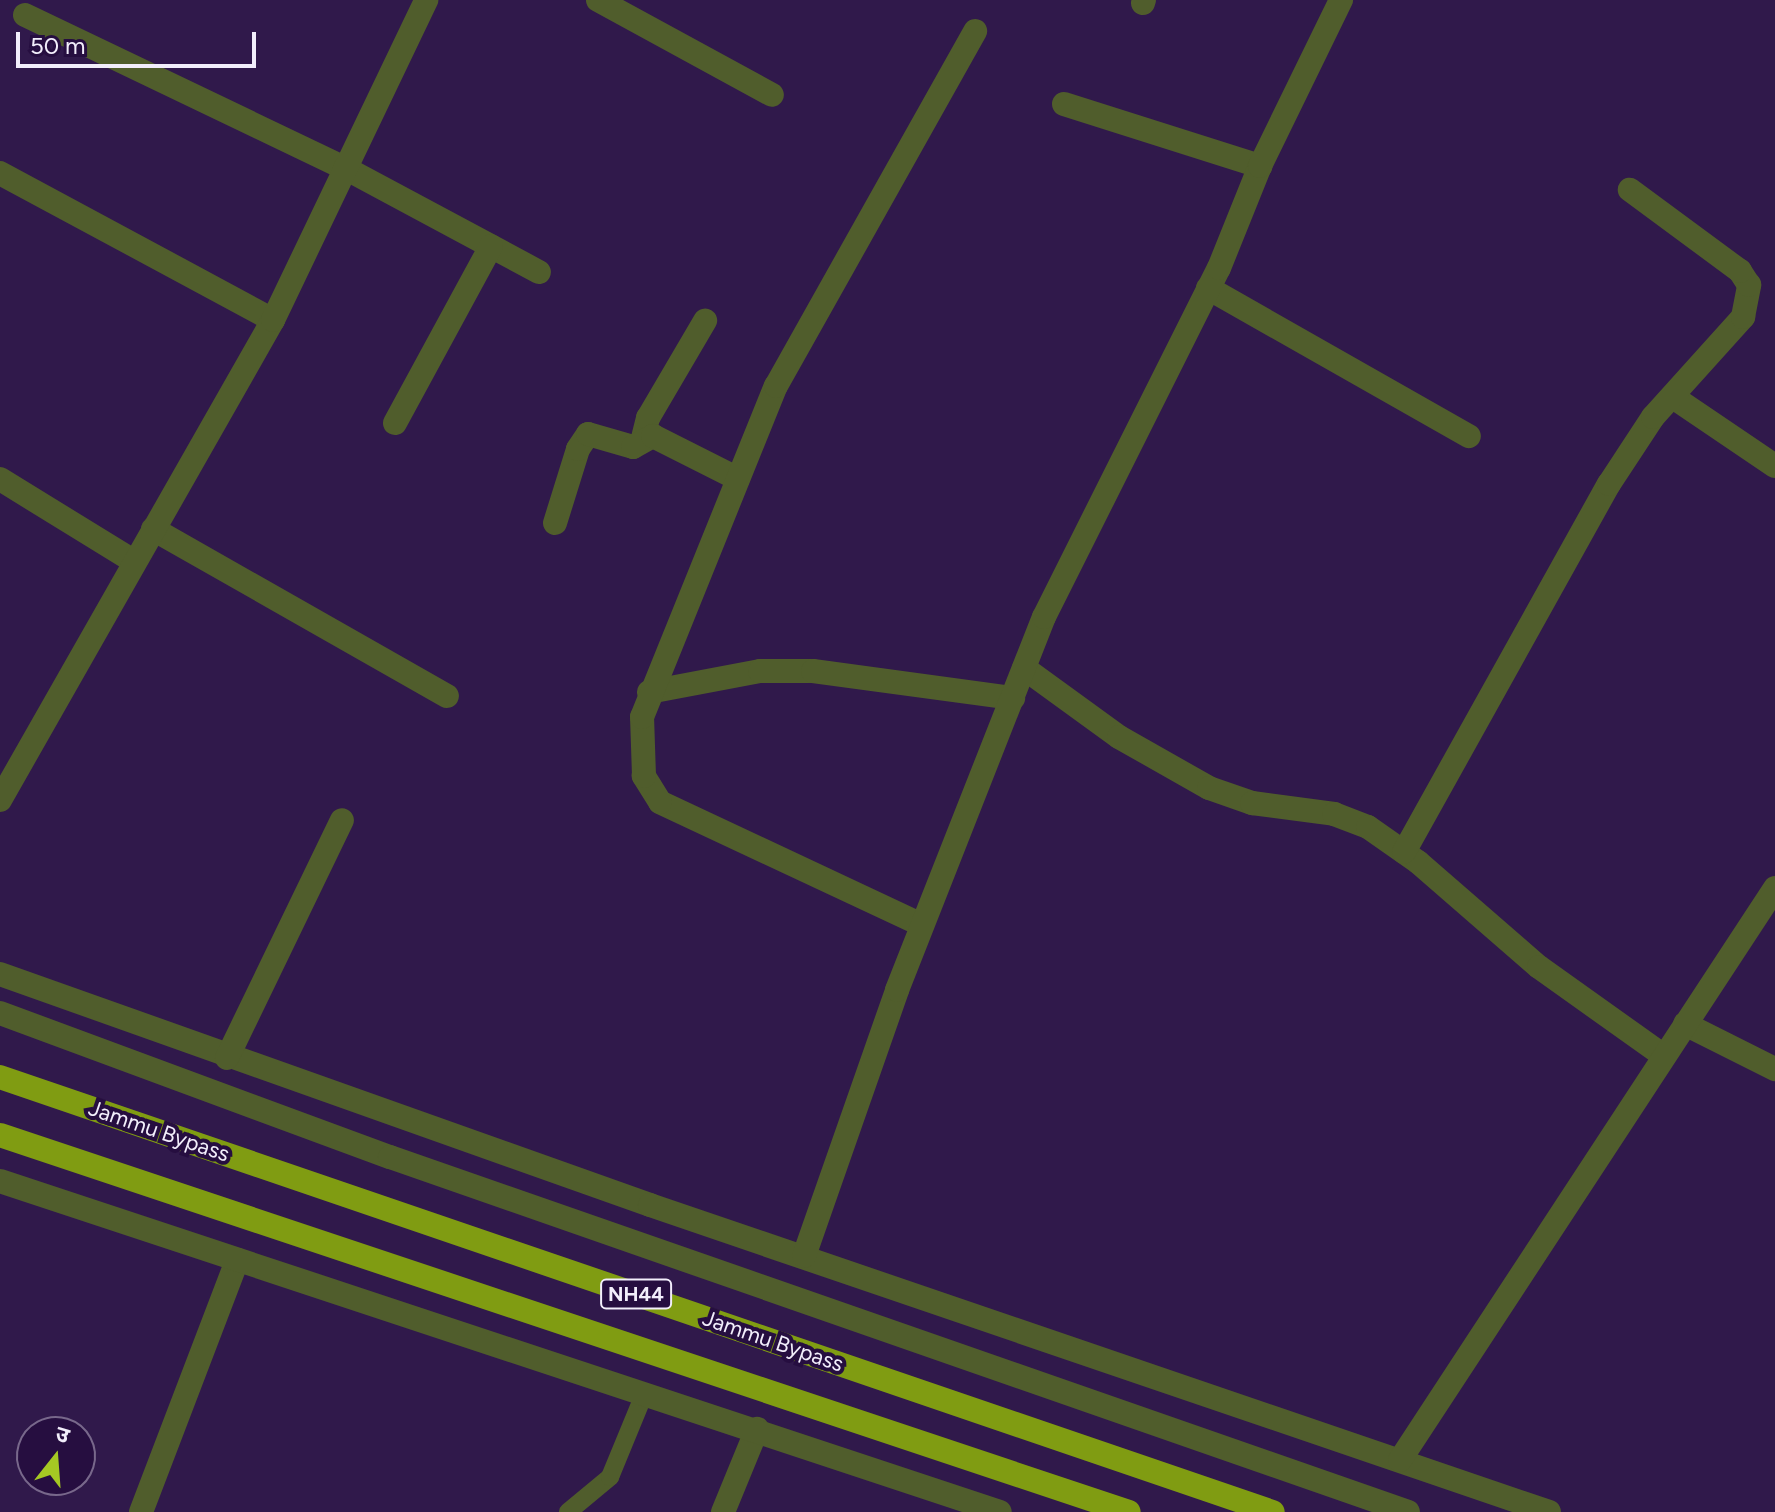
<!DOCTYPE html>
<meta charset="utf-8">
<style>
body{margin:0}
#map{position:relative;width:1775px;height:1512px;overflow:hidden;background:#30194b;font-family:Figtree,"Noto Sans Devanagari",sans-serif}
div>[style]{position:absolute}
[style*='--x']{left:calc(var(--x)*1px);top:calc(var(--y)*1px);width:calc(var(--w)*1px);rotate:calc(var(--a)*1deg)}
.service>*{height:18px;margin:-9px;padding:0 9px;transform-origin:9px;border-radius:9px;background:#505d2c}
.minor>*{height:24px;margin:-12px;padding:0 12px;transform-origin:12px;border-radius:12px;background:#505d2c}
.tertiary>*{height:24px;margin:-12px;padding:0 12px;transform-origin:12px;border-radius:12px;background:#505d2c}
.trunk>*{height:24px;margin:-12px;padding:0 12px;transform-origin:12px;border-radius:12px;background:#809c12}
span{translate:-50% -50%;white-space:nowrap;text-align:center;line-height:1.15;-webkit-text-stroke:8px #260e40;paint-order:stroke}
.shield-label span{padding:2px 6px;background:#260e40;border:2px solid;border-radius:6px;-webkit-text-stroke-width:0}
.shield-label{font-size:20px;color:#f2eefb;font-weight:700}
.street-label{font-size:22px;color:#f2eefb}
.north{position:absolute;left:16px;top:1416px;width:80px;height:80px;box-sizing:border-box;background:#260e40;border:2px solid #78688b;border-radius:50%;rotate:17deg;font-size:22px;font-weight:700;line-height:32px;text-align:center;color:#f2eefb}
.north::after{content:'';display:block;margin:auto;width:28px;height:36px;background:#a5c823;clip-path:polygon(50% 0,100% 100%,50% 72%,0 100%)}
.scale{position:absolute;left:16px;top:32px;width:240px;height:36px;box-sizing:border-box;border:4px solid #f2eefb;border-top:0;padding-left:10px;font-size:24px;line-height:28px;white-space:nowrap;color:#f2eefb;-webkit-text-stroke:6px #260e40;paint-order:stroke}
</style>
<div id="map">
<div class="service">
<i style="--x:568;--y:1512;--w:55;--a:-39.8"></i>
<i style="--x:610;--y:1477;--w:92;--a:-67.6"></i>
</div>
<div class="minor">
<i style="--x:598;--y:0;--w:198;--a:28.6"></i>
<i style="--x:1143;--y:3;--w:3;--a:-72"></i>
<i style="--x:25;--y:15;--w:355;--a:25.6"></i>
<i style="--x:345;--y:168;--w:220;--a:28.2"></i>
<i style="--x:1064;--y:104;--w:206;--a:17.6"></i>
<i style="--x:0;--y:173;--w:310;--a:28.3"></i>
<i style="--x:1208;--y:288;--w:300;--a:29.6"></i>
<i style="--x:1673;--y:397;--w:123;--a:34.1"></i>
<i style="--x:395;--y:423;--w:201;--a:-61.5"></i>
<i style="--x:643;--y:438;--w:21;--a:-76"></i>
<i style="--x:648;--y:418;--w:113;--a:-59.6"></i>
<i style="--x:0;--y:479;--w:158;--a:31.6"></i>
<i style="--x:555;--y:523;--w:77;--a:-72.7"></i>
<i style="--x:578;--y:449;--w:18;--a:-56"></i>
<i style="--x:588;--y:434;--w:47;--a:16.1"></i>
<i style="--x:633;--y:447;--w:23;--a:-29"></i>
<i style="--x:653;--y:436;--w:95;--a:26.8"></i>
<i style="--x:153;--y:529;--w:338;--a:29.6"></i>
<i style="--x:1024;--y:668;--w:117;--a:36"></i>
<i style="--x:1119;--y:737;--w:103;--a:29.5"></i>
<i style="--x:1209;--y:788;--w:46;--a:19.2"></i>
<i style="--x:1252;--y:803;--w:83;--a:7.6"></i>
<i style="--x:1334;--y:814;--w:36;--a:21"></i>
<i style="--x:1368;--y:827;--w:61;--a:35"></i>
<i style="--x:1418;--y:862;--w:160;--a:41"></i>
<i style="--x:1539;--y:967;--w:153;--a:35.5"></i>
<i style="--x:649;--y:692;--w:113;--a:-10.7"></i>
<i style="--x:760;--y:671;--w:53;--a:0"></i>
<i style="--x:813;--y:671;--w:202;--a:7.7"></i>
<i style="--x:0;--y:800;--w:552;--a:-60.37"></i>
<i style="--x:273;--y:320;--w:355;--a:-64.4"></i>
<i style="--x:1404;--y:852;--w:421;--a:-60.9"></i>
<i style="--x:1609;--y:484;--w:80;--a:-56.7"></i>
<i style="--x:1653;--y:417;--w:135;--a:-48"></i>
<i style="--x:1743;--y:317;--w:33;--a:-79"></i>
<i style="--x:1749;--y:285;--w:17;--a:-123"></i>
<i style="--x:1740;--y:271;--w:137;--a:-143.6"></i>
<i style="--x:922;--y:925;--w:289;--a:-154.9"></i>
<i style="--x:660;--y:802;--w:31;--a:-122"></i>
<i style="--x:644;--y:776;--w:59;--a:-91.9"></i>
<i style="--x:642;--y:717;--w:357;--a:-68"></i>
<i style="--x:776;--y:386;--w:407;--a:-60.7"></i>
<i style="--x:0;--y:974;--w:690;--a:19.56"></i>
<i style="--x:650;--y:1205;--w:950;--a:18.85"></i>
<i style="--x:1685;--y:1024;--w:101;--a:26.6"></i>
<i style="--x:227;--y:1058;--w:264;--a:-64.2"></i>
<i style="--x:804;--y:1256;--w:282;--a:-70.7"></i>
<i style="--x:897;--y:990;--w:401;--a:-68.5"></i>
<i style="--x:1044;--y:617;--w:390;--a:-63.4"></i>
<i style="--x:1219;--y:268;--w:110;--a:-68.1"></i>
<i style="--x:1260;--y:166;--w:185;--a:-64"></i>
<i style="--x:1400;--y:1460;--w:684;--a:-56.75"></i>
<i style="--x:141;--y:1512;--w:270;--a:-69.1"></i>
<i style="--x:723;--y:1512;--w:90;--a:-67.7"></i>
</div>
<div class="tertiary">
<i style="--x:0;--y:1013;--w:416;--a:20.3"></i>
<i style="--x:390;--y:1157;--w:1078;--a:19.22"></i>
<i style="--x:0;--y:1181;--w:1053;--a:18.31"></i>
</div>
<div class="trunk">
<i style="--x:0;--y:1077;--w:1345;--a:18.87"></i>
<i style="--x:0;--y:1135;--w:1190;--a:18.47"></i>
</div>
<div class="shield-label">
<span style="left:636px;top:1294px">NH44</span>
</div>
<div class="street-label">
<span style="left:159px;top:1131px;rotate:19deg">Jammu Bypass</span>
<span style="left:773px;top:1341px;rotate:19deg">Jammu Bypass</span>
</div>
<div class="north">उ</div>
<div class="scale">50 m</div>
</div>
